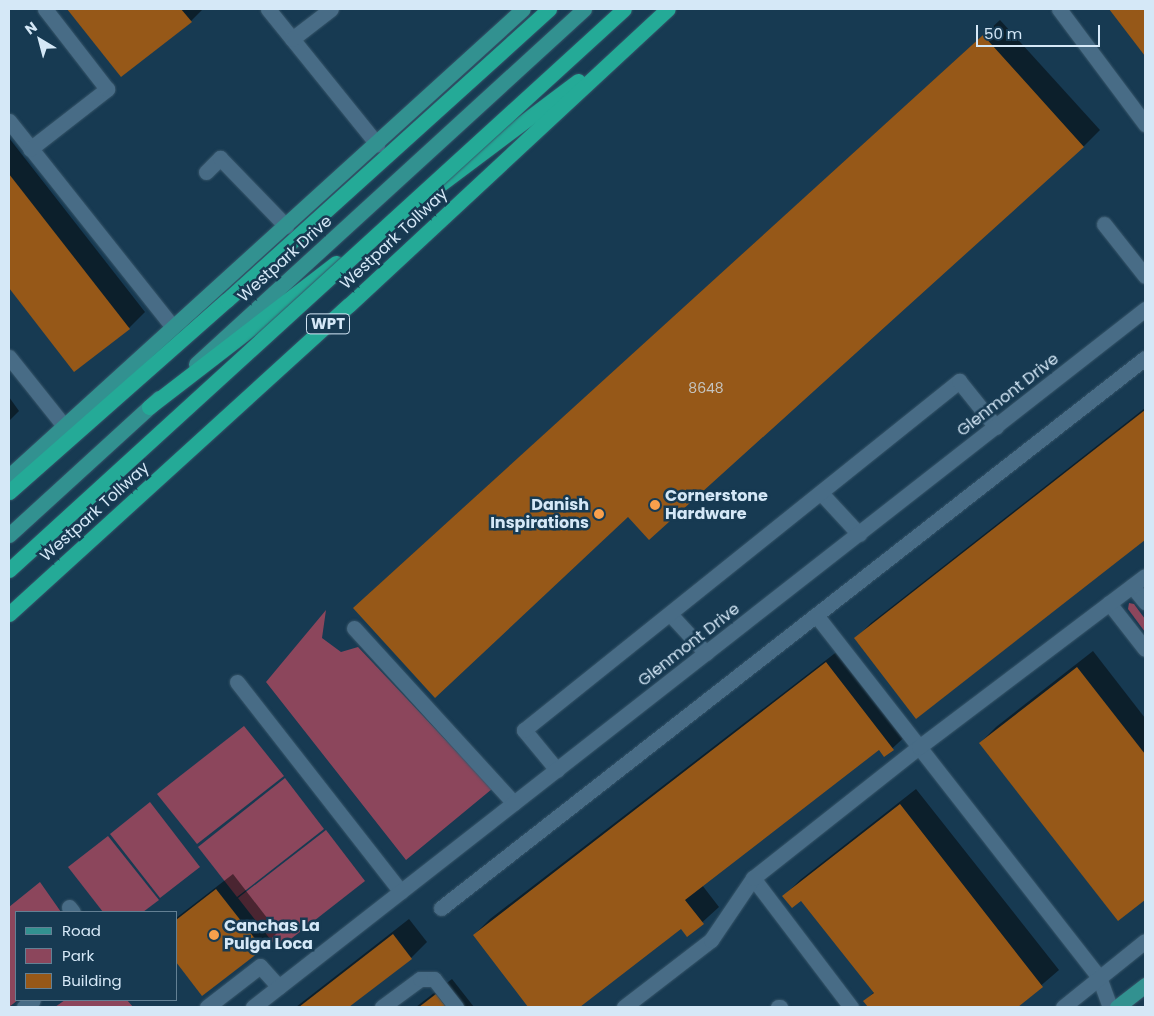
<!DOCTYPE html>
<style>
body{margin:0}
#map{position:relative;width:1154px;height:1016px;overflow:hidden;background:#173a52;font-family:Poppins,sans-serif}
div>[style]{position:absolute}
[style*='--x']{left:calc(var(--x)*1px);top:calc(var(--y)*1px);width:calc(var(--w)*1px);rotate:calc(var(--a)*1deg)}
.green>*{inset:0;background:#8c465c}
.shadow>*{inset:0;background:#0007}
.building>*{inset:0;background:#965818}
.roads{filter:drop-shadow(0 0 1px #375569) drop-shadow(0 0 1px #375569)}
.minor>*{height:15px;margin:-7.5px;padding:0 7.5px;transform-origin:7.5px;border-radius:7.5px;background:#486c86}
.major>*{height:15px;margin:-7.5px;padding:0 7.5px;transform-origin:7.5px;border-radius:7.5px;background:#329190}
.highway>*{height:15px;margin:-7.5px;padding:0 7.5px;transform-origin:7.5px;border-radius:7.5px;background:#24aa97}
.bridges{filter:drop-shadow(0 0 1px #375569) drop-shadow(0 0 1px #375569)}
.highway-bridge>*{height:15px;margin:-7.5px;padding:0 7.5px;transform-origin:7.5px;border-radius:7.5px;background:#24aa97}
.dots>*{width:14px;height:14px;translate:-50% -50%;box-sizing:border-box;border:2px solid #173a52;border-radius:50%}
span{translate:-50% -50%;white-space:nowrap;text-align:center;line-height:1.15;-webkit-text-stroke:5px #173a52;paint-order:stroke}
.number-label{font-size:14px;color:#c5c4bf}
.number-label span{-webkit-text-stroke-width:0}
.shield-label span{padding:1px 4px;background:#173a52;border:1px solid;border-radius:4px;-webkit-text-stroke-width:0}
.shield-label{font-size:15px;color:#d5e8f7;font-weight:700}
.street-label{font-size:16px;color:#d5e8f7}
.poi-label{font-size:16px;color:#d5e8f7;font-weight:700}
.left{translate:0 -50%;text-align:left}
.right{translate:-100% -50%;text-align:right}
.frame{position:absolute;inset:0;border:10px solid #d5e8f7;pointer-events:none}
.legend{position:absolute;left:15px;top:911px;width:162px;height:90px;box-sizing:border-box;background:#173a52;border:1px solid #638094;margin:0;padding:6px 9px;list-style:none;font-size:15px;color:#d5e8f7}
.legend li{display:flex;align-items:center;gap:10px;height:25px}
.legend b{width:25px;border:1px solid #638094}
.north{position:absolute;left:15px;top:15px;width:50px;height:50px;-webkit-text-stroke:4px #173a52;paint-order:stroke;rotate:323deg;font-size:14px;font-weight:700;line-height:20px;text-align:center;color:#d5e8f7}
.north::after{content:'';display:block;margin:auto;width:18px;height:22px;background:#d5e8f7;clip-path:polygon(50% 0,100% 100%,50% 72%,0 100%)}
.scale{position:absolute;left:976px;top:25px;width:124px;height:22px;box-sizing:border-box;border:2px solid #d5e8f7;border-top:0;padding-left:6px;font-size:15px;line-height:18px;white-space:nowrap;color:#d5e8f7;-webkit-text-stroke:4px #173a52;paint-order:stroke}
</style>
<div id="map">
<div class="green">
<i style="clip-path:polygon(1129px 603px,1134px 604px,1145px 619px,1145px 632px,1128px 609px)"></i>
<i style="clip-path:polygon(326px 610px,322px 638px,341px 652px,358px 647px,492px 789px,406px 860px,266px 682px)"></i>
<i style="clip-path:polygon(244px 726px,284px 776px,197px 844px,157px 794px)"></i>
<i style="clip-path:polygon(285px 778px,324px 829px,237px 897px,198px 847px)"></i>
<i style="clip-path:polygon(150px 802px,200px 867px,160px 898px,110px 834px)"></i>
<i style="clip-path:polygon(326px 830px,365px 881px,278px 949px,238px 898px)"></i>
<i style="clip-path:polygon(108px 836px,159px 900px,143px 912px,103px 912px,68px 867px)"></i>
<i style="clip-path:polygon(40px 882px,61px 912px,16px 912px,18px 1000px,9px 1007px,9px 907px)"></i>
<i style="clip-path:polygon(65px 1000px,127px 1000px,133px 1007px,55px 1007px)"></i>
</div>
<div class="shadow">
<i style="clip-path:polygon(69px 9px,203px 9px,191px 21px,121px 76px)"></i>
<i style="clip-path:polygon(1111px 9px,1145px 9px,1145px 54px)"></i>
<i style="clip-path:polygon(1000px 20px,1100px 130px,1084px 146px,629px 515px,371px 592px)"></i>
<i style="clip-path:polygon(9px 138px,145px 312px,129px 328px,75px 370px,9px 286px)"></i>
<i style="clip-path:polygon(9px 397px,19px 411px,9px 421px)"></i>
<i style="clip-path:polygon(1145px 408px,1145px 538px,917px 717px,855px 639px,871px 623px)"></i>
<i style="clip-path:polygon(843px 647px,909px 733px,885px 755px,879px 748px,702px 885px,719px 907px,687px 936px,681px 928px,578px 1007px,530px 1007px,474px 935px,490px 919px)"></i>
<i style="clip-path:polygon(1093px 651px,1145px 718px,1145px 899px,1118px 920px,980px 743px,996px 727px)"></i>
<i style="clip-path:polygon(916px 789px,1059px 970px,1016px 1007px,870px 1007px,865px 1001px,874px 992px,802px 899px,784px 896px,800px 880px)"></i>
<i style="clip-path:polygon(233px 874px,278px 932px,262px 948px,176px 960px,176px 918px)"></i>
<i style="clip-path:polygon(409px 919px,427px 942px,411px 958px,347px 1007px,296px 1007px)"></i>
<i style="clip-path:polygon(452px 979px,474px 1007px,416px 1007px)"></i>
</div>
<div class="building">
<i style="clip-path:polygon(67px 9px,181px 9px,192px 22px,121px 77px)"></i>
<i style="clip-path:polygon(1109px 9px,1145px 9px,1145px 56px)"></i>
<i style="clip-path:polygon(983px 35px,1084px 147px,649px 540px,628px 517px,435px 698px,353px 608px)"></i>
<i style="clip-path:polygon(9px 174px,130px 329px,74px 372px,9px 288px)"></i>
<i style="clip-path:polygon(1145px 410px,1145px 540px,916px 719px,854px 638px)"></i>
<i style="clip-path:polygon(826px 662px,894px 750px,884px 757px,879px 750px,685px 900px,704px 924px,687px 937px,681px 929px,580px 1007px,528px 1007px,473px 935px)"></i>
<i style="clip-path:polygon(1077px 667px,1145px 754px,1145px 900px,1118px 921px,979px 743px)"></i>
<i style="clip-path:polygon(900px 804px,1043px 987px,1018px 1007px,868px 1007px,863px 1001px,874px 993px,801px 901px,792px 908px,782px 896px)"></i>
<i style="clip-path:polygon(216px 889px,263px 949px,202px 996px,176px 962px,176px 920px)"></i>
<i style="clip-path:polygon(393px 934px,412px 959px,349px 1007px,299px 1007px)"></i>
<i style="clip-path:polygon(436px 994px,446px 1007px,419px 1007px)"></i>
</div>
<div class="roads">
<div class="minor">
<i style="--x:268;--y:9;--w:174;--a:51.1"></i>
<i style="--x:1059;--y:9;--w:144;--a:53.2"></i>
<i style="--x:292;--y:39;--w:49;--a:-37.6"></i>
<i style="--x:9;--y:121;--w:263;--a:51.5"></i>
<i style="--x:30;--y:149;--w:98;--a:-37.9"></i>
<i style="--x:107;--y:89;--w:101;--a:-127.8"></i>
<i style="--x:206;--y:172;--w:20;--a:-45"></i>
<i style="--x:220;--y:158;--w:95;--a:45.9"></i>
<i style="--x:1104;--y:224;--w:66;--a:51.7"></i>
<i style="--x:9;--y:357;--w:88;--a:51.4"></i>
<i style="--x:821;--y:493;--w:56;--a:47.2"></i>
<i style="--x:1132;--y:586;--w:21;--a:51"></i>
<i style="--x:1109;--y:603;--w:58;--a:52"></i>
<i style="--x:670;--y:614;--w:53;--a:47.3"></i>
<i style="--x:816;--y:615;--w:459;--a:52"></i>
<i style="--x:1099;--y:977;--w:32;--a:70"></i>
<i style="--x:354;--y:628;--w:237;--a:47.6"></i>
<i style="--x:237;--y:682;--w:266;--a:52"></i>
<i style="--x:557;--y:770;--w:52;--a:-129.5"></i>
<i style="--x:524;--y:730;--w:558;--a:-38.74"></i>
<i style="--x:959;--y:381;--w:59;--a:51.2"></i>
<i style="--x:753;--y:878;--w:162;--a:52.8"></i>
<i style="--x:69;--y:907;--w:6;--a:51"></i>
<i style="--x:441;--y:908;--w:893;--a:-38"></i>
<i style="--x:24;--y:1007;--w:11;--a:-38"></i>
<i style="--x:207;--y:1007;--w:67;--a:-37.7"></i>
<i style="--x:260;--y:966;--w:28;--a:48"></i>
<i style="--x:253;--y:1007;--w:1133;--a:-38.04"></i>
<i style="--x:382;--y:1007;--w:47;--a:-36.4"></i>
<i style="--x:420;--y:979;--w:14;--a:0"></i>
<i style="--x:434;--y:979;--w:36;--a:52"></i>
<i style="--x:624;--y:1007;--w:110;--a:-37.6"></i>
<i style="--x:711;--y:940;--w:75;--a:-55.9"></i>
<i style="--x:753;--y:878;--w:211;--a:-38.3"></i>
<i style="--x:919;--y:747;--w:283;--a:-37.1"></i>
<i style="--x:778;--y:1007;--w:2;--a:0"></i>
<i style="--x:1063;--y:1007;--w:105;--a:-38.8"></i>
</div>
<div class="major">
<i style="--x:196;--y:364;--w:526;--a:-42.46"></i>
<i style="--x:9;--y:476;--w:694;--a:-42.26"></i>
<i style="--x:9;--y:535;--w:203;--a:-42.4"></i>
<i style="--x:1117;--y:1007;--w:36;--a:-38"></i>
</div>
<div class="highway">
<i style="--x:438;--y:186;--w:175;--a:-36.9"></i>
<i style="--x:149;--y:407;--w:236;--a:-37.6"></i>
<i style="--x:9;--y:492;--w:290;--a:-41.4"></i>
<i style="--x:227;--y:300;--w:434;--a:-42.1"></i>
<i style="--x:9;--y:614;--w:459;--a:-42.3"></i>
<i style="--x:349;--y:305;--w:435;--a:-42.9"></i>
</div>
</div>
<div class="bridges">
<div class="highway-bridge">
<i style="--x:9;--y:570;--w:832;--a:-42.37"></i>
</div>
</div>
<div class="dots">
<i style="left:655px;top:505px;background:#f9a04c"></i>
<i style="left:599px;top:514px;background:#f9a04c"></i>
<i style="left:214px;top:935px;background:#f9a04c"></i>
</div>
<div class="number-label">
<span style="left:706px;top:388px">8648</span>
</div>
<div class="shield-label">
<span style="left:328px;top:324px">WPT</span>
</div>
<div class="street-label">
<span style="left:394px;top:239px;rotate:-43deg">Westpark Tollway</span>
<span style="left:285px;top:259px;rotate:-42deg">Westpark Drive</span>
<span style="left:1008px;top:395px;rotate:-38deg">Glenmont Drive</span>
<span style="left:95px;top:512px;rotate:-42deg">Westpark Tollway</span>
<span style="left:689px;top:645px;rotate:-38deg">Glenmont Drive</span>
</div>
<div class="poi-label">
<span class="left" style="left:665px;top:505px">Cornerstone<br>Hardware</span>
<span class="right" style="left:589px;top:514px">Danish<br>Inspirations</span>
<span class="left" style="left:224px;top:935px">Canchas La<br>Pulga Loca</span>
</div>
<div class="frame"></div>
<ul class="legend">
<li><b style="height:6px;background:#329190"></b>Road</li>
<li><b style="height:14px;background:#8c465c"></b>Park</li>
<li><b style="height:14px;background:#965818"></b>Building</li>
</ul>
<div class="north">N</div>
<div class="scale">50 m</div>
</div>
